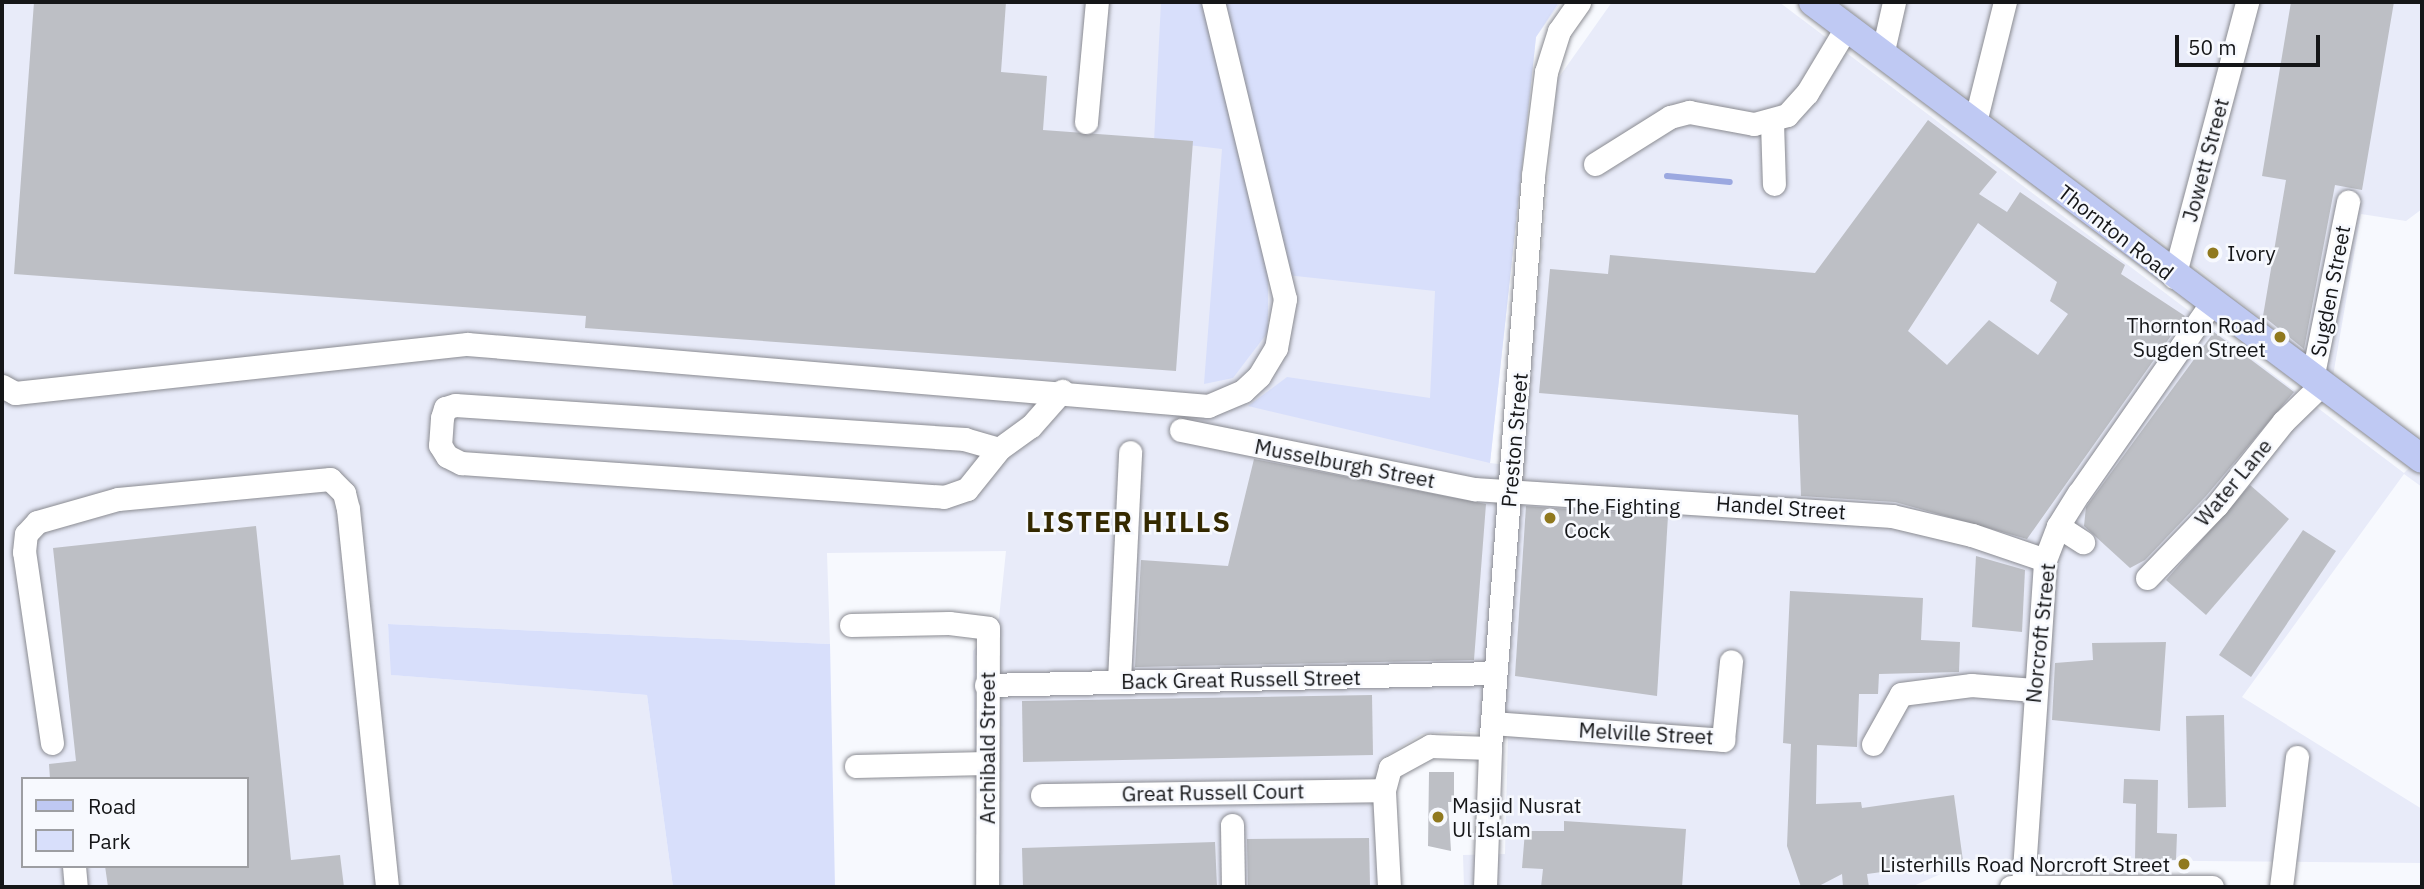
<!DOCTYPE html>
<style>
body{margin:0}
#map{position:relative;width:2424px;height:889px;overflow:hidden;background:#f7f9fe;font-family:"IBM Plex Sans",sans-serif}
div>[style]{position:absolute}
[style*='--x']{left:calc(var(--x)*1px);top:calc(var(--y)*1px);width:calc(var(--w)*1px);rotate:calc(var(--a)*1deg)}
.built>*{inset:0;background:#e8ebf9}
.green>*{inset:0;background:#d8dffb}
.stream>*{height:6px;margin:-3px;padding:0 3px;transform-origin:3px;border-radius:3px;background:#9ba8e0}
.building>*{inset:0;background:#bdbfc5}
.roads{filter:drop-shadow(0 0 2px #8a8b91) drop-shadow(0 0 2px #8a8b91)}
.minor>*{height:23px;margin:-11.5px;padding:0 11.5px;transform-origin:11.5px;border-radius:11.5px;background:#fff}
.major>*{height:28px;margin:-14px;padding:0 14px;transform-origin:14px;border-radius:14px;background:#bfc9f3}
.dots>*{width:19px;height:19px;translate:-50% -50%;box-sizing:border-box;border:4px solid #f7f9fe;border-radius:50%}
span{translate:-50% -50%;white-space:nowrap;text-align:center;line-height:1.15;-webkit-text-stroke:5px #f7f9fe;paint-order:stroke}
.street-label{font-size:21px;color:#151618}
.poi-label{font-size:21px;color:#151618}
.left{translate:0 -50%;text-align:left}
.right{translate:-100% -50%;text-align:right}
.district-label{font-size:28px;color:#342900;font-weight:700;letter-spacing:2px}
.frame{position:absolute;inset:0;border:4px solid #151618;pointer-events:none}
.legend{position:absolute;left:21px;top:777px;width:228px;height:91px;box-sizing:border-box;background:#f7f9fe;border:2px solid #9d9ea2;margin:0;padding:9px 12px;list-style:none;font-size:21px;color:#151618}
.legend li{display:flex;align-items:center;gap:14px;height:35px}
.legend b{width:35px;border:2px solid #9d9ea2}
.scale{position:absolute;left:2175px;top:35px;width:145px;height:32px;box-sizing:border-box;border:4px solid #151618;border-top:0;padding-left:9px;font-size:21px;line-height:24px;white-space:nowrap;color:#151618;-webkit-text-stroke:5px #f7f9fe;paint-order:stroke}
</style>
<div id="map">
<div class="built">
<i style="clip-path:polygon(evenodd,2px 2px,1561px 2px,1536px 37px,1490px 463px,1522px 467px,1557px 80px,1612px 2px,1779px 2px,2404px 473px,2422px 455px,2422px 487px,2404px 474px,2242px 697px,2422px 809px,2422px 863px,1975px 859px,1911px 887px,1464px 887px,1463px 855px,1505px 854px,1508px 735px,1456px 731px,1422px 734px,1380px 760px,1379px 887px,977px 887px,973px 651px,999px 618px,1006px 551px,827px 553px,830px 644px,388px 624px,392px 675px,647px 695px,673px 887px,2px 887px,2px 2px,23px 779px,247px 779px,247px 866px,23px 866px,23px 779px)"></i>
<i style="clip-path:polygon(1838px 2px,2422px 2px,2422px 209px,2406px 221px,2361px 214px,2333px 376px,2200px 270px)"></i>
</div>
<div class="green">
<i style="clip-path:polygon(1161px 2px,1559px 2px,1536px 37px,1490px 463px,1248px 406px,1287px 377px,1430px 398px,1435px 291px,1268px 273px,1268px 332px,1233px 378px,1204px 384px,1222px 149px,1154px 141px)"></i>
<i style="clip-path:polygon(388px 624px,830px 644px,835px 887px,673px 887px,647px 695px,391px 675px)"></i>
</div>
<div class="stream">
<i style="--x:1667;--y:176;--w:63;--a:5.4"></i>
</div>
<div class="building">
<i style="clip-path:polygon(34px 2px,1006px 2px,1001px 72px,1047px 76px,1043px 130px,1193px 141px,1176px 371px,585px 328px,586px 316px,14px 274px)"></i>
<i style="clip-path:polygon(2291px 2px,2394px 2px,2362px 190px,2335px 185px,2304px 349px,2263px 316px,2286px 180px,2262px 176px)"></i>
<i style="clip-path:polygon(evenodd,1928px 120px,1997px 172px,1979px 194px,2007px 212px,2020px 192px,2125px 265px,2121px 274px,2185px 316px,2027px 539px,1895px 502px,1801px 496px,1798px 415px,1539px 393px,1550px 269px,1608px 274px,1610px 255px,1815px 273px,1928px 120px,1978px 223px,2057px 282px,2050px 301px,2068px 314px,2038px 355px,1989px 320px,1947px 365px,1908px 331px,1978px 223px)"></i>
<i style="clip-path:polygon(2214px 332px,2294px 392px,2206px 496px,2145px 560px,2130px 568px,2084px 526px,2086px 507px)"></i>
<i style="clip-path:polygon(1254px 459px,1486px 504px,1474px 660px,1135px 667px,1141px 560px,1228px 566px)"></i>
<i style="clip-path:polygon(2250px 485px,2289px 519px,2206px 615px,2166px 580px)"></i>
<i style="clip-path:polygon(1526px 506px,1668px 516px,1657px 696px,1515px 676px)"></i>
<i style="clip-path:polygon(256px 526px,291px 860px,340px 855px,344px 887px,108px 887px,105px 866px,247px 866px,247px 779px,50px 779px,49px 764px,76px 761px,53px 548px)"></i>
<i style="clip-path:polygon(2303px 530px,2336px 551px,2251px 677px,2219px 655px)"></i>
<i style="clip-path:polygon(1976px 556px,2025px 570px,2022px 632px,1972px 627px)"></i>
<i style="clip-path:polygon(1790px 591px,1923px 598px,1921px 640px,1960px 642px,1959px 672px,1879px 674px,1878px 694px,1859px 694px,1857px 747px,1817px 745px,1816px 804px,1861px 802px,1862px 808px,1954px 795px,1963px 861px,1867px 874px,1869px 887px,1843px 887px,1842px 874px,1817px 887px,1801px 887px,1787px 846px,1791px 744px,1783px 743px)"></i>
<i style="clip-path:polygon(2166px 642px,2160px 731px,2052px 720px,2055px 663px,2093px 660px,2092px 643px)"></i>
<i style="clip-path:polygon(1372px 695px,1373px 755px,1023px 762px,1022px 701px)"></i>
<i style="clip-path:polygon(2224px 715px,2226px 807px,2188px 808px,2186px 716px)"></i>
<i style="clip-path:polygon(1429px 772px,1454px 772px,1454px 802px,1448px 802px,1451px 851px,1428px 846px)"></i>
<i style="clip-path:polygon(2124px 779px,2158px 780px,2157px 833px,2177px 834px,2176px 860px,2135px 859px,2136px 804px,2123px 803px)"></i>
<i style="clip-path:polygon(1564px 821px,1686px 829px,1682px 887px,1541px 887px,1543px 869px,1522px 868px,1525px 831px,1564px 831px)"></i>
<i style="clip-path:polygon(1369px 838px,1370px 885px,1248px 887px,1247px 839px)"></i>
<i style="clip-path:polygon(1215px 842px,1217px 887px,1023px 887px,1022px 848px)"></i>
</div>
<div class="roads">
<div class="minor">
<i style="--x:1882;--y:55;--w:54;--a:-77.2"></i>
<i style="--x:1086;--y:122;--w:121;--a:-84.8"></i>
<i style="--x:1772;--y:122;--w:62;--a:88.2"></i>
<i style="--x:1975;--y:122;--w:124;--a:-76"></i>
<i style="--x:1595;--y:164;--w:89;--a:-32.1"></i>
<i style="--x:1670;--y:117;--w:20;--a:-15"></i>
<i style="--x:1689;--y:112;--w:66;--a:10.5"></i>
<i style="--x:1754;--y:124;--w:34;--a:-15"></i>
<i style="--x:1787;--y:115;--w:30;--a:-48"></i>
<i style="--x:1807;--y:93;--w:76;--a:-59"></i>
<i style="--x:2174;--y:277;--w:285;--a:-75.1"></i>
<i style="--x:2312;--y:379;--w:181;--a:-78.5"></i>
<i style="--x:2;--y:386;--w:15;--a:28"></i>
<i style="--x:15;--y:393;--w:455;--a:-6.2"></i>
<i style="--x:467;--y:344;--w:744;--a:4.78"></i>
<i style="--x:1208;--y:406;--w:38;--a:-23"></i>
<i style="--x:1243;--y:391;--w:22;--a:-43"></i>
<i style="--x:1259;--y:376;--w:33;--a:-59"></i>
<i style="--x:1276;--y:348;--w:50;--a:-79.6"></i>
<i style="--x:1285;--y:299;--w:306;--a:-103.6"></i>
<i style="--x:1181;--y:430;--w:299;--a:11.4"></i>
<i style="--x:1474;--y:489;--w:419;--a:3.7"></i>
<i style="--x:1892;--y:516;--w:82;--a:13.4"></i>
<i style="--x:1972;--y:535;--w:77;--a:18.9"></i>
<i style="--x:999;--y:449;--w:35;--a:-164"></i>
<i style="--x:965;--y:439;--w:511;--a:-176.19"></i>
<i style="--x:455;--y:405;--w:10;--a:163"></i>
<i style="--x:445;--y:408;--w:10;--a:107"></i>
<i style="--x:442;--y:418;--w:27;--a:94"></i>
<i style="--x:440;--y:445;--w:13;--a:58"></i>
<i style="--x:447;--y:456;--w:16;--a:27"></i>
<i style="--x:461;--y:463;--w:484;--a:4"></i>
<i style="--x:944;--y:497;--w:24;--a:-19"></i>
<i style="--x:967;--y:489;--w:51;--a:-51.3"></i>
<i style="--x:999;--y:449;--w:39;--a:-36"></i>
<i style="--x:1031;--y:426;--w:47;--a:-48.5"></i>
<i style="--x:2058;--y:526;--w:30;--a:33"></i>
<i style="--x:2147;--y:578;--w:101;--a:-46.2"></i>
<i style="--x:2217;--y:505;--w:106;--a:-51.5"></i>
<i style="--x:2283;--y:422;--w:52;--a:-44.2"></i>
<i style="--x:851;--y:625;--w:98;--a:-1.2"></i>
<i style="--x:949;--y:623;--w:39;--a:7"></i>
<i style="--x:988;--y:628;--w:259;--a:90.2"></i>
<i style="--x:1119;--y:680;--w:228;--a:-87.2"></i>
<i style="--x:986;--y:685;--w:509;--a:-1.35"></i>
<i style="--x:1493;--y:723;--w:231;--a:4.2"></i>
<i style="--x:1723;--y:740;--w:79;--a:-84.2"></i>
<i style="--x:52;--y:743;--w:193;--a:-98.3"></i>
<i style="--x:24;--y:552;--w:18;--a:-84"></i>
<i style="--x:26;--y:534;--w:16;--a:-47"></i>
<i style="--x:37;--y:522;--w:84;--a:-15.9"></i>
<i style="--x:118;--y:499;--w:213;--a:-5.4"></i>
<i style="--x:330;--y:479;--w:20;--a:45"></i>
<i style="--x:344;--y:493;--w:16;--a:76"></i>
<i style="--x:348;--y:509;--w:380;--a:84.1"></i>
<i style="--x:1873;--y:744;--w:57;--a:-60.8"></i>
<i style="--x:1901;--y:694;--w:71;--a:-7.3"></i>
<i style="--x:1971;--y:685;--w:63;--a:4.5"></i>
<i style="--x:856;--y:766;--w:130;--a:-1.3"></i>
<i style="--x:1042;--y:795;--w:342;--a:-0.8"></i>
<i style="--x:1232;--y:825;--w:62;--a:89.1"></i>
<i style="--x:74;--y:866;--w:21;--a:85"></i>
<i style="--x:2023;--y:885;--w:326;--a:-86.1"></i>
<i style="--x:2045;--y:560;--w:36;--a:-69"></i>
<i style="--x:2058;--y:526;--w:39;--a:-58"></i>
<i style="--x:2079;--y:493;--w:231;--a:-55.1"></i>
<i style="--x:1389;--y:887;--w:97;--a:-93"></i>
<i style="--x:1384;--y:790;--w:23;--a:-75"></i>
<i style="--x:1390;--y:768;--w:46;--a:-28.8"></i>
<i style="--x:1430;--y:746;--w:60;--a:1.9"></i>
<i style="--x:1485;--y:887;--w:139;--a:-87.9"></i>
<i style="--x:1490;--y:748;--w:574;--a:-85.7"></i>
<i style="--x:1533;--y:176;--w:105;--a:-82.9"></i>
<i style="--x:1546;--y:72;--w:43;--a:-72.4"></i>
<i style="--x:1559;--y:31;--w:35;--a:-55"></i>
<i style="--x:2011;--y:887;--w:201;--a:0"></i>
<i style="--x:2281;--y:887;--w:131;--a:-83"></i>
</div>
<div class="major">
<i style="--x:1813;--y:2;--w:761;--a:36.88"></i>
</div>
</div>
<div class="dots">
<i style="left:2213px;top:253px;background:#90791f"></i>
<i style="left:2280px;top:337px;background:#90791f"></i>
<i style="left:1550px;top:518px;background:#90791f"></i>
<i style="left:1438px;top:817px;background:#90791f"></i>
<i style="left:2184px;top:864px;background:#90791f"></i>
</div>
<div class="street-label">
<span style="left:2205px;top:160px;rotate:-75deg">Jowett Street</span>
<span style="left:2116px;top:232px;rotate:38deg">Thornton Road</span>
<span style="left:2330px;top:291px;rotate:-79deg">Sugden Street</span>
<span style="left:1514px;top:440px;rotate:-85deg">Preston Street</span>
<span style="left:1345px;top:463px;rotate:11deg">Musselburgh Street</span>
<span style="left:2233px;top:482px;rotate:-50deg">Water Lane</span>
<span style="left:1781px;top:507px;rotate:4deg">Handel Street</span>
<span style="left:2040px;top:633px;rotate:-84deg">Norcroft Street</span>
<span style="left:1241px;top:679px;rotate:-1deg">Back Great Russell Street</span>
<span style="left:1646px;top:733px;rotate:3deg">Melville Street</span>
<span style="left:987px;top:748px;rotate:-90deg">Archibald Street</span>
<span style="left:1213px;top:792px;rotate:-1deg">Great Russell Court</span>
</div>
<div class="poi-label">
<span class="left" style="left:2227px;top:253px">Ivory</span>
<span class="right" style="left:2266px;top:337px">Thornton Road<br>Sugden Street</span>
<span class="left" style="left:1564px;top:518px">The Fighting<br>Cock</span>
<span class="left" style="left:1452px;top:817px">Masjid Nusrat<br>Ul Islam</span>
<span class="right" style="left:2170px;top:864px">Listerhills Road Norcroft Street</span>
</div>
<div class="district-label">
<span style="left:1129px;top:522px">LISTER HILLS</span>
</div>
<div class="frame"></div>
<ul class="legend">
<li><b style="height:9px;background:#bfc9f3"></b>Road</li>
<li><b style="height:19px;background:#d8dffb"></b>Park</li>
</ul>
<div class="scale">50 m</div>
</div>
